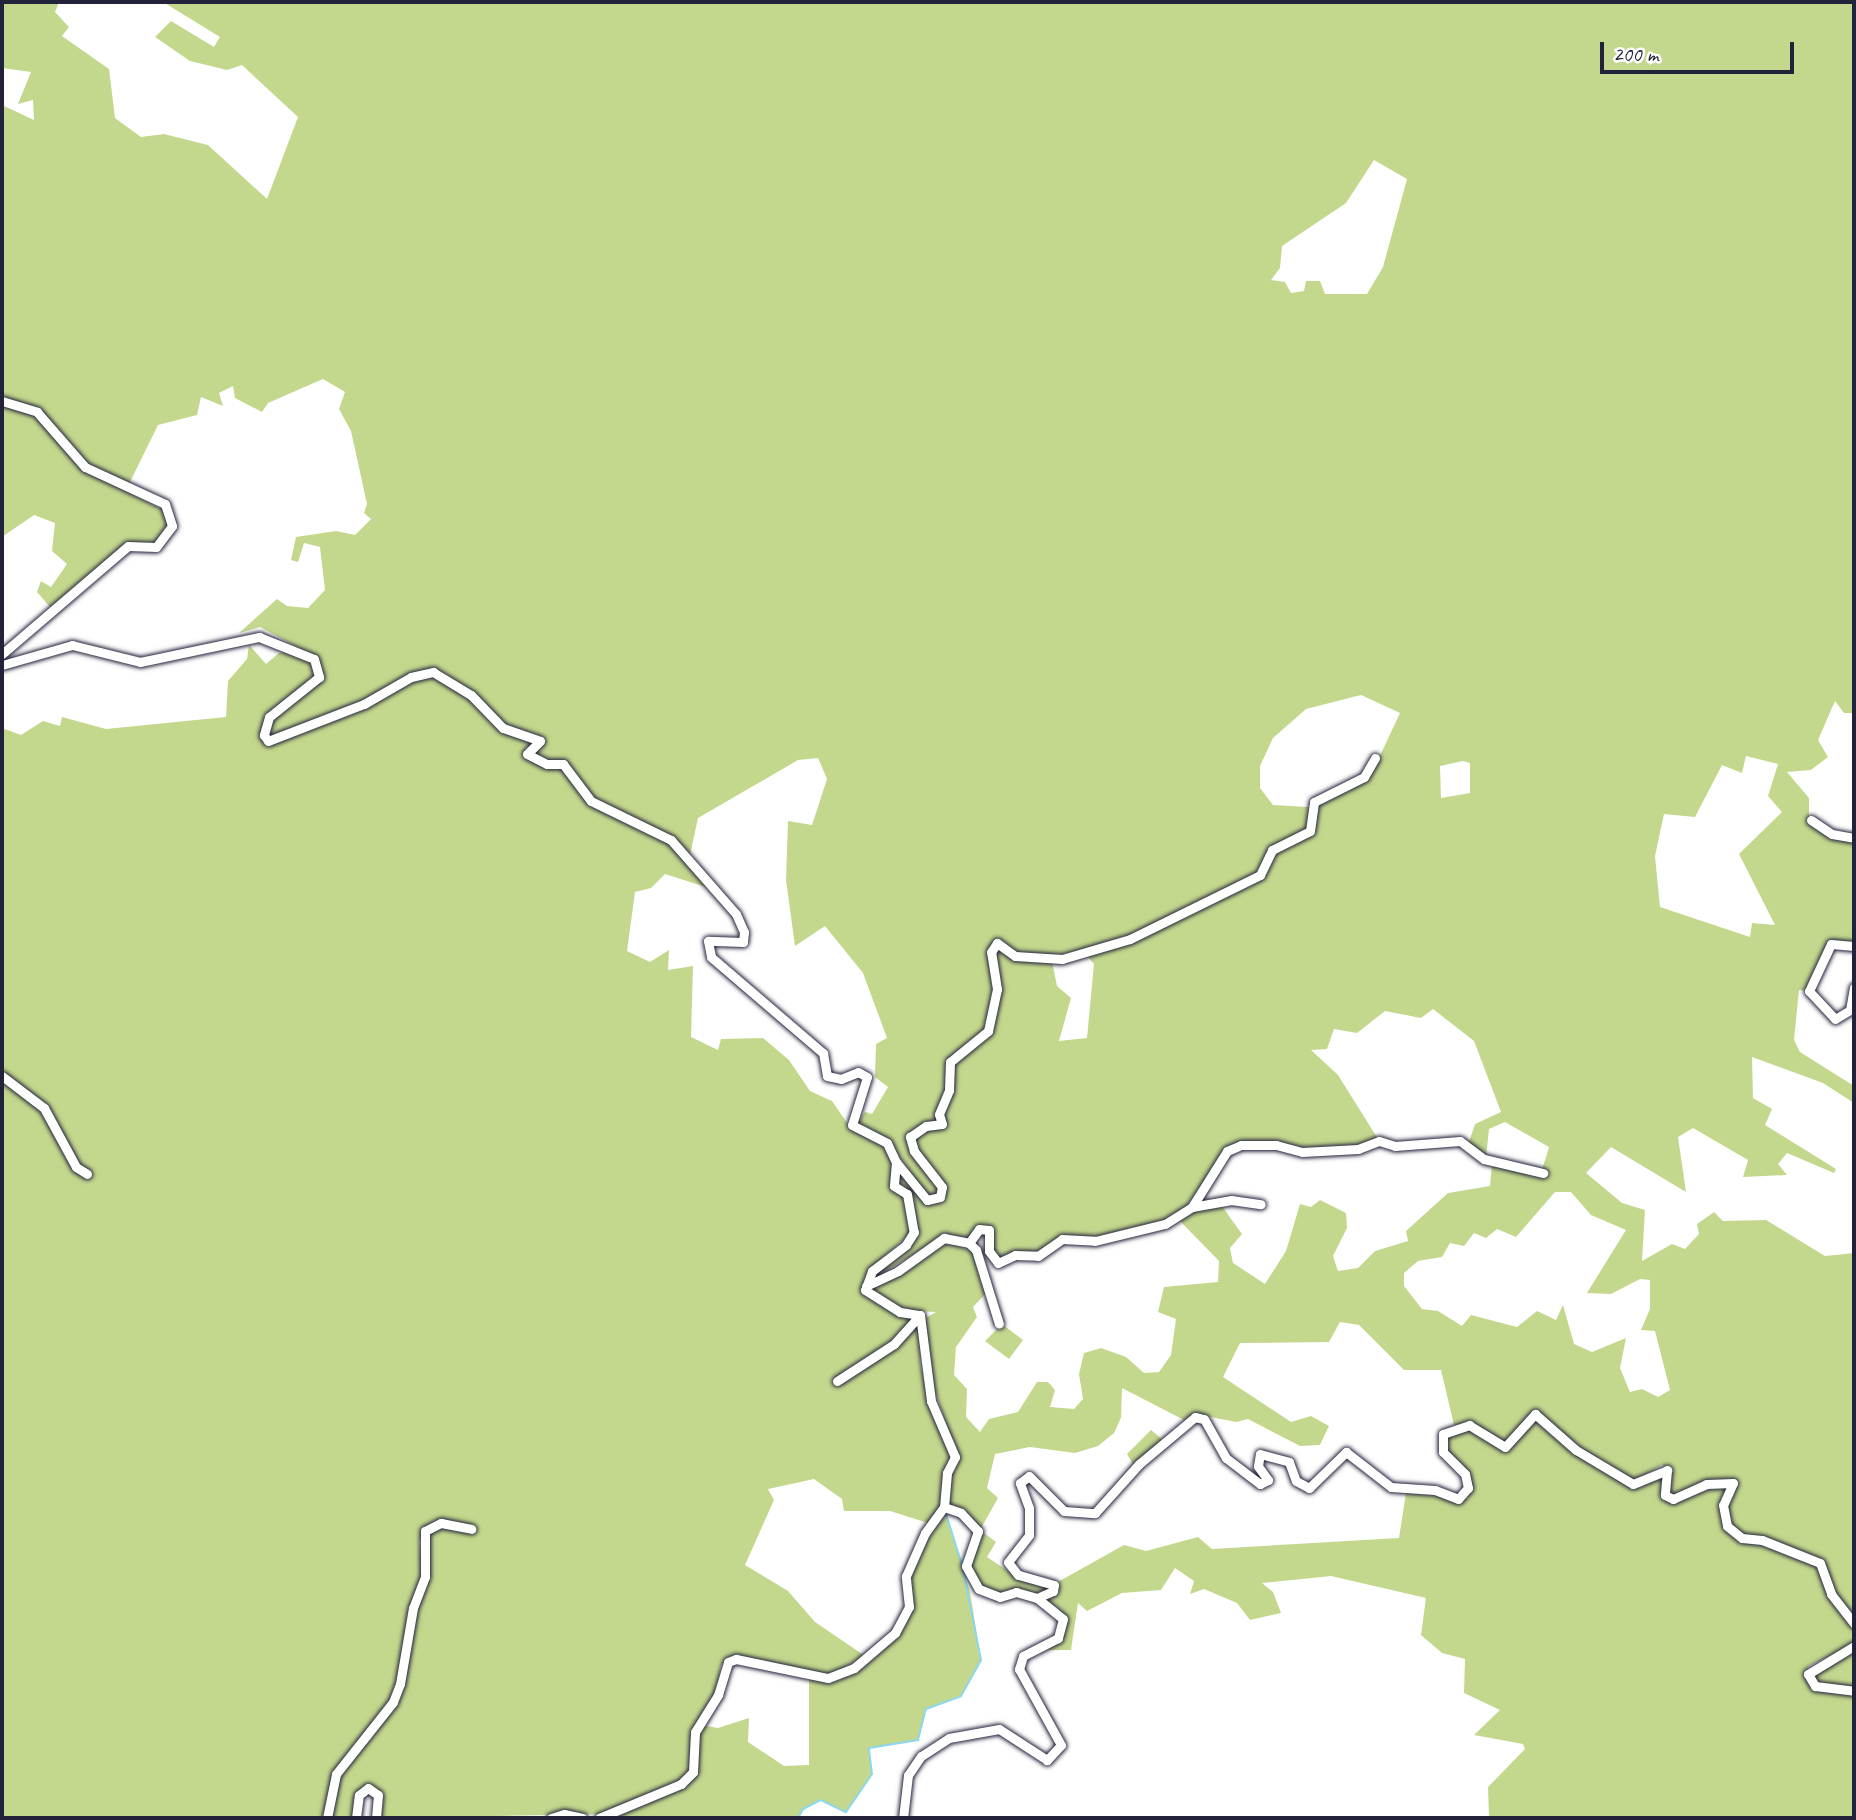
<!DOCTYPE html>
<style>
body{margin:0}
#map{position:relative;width:1856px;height:1820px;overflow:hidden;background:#fff;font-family:Caveat,sans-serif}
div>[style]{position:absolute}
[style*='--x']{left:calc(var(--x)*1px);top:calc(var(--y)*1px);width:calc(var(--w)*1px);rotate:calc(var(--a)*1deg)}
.green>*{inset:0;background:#c4d88d}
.stream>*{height:2px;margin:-1px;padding:0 1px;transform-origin:1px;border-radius:1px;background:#8cd7ed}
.roads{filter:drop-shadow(0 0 2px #22223b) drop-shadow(0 0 2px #22223b)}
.minor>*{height:9px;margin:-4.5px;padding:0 4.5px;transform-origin:4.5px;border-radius:4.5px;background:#fff}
span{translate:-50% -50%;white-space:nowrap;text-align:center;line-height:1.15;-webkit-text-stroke:6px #fff;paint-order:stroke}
.frame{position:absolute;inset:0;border:4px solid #22223b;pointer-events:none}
.scale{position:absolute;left:1600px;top:42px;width:194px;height:32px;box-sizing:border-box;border:4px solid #22223b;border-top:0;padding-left:9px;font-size:21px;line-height:24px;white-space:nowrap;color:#22223b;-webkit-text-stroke:5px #fff;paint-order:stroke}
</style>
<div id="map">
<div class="green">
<i style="clip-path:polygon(evenodd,2px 2px,59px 2px,55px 12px,69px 27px,62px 36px,109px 69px,115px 118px,141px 137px,164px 134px,208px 145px,267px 199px,298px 117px,242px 65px,227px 70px,190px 61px,155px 37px,171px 21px,214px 47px,220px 37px,163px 2px,1854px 2px,1854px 713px,1844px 713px,1835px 701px,1818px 740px,1828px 757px,1811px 770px,1787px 772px,1809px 798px,1809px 822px,1831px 836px,1854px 841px,1854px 944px,1827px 946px,1806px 991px,1799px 990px,1794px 1040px,1800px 1052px,1854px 1086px,1854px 1103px,1823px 1083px,1752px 1057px,1753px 1098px,1772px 1109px,1765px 1125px,1836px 1169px,1834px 1173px,1787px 1153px,1778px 1164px,1787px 1175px,1743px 1177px,1748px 1160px,1693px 1128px,1678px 1137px,1686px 1192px,1611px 1147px,1586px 1173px,1622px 1203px,1645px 1210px,1642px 1261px,1672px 1244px,1685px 1249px,1699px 1234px,1697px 1224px,1714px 1212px,1723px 1221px,1766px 1220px,1825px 1256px,1854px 1253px,1854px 1619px,1833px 1593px,1822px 1562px,1763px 1537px,1743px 1535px,1729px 1524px,1725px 1506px,1736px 1482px,1729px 1478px,1674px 1497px,1666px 1485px,1669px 1468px,1662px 1465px,1634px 1481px,1577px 1448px,1535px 1411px,1504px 1444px,1470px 1423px,1454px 1425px,1441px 1370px,1404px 1370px,1359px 1325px,1340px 1322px,1329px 1342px,1240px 1343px,1223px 1377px,1291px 1422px,1311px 1416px,1329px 1426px,1320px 1445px,1300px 1446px,1248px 1419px,1236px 1422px,1195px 1414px,1186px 1421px,1122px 1388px,1121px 1418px,1114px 1433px,1098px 1446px,1075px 1453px,1030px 1447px,995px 1454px,987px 1488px,998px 1498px,980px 1530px,996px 1542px,987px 1557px,1017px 1577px,1053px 1588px,1037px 1595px,1016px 1590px,1000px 1594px,981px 1587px,968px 1566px,980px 1530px,962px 1510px,947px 1505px,950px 1473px,958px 1457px,925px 1363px,924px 1319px,936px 1312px,901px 1310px,868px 1287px,944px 1241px,974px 1252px,988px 1291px,973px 1307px,977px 1317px,956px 1347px,954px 1375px,967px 1389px,966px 1417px,980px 1432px,989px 1419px,1018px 1412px,1037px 1382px,1048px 1382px,1055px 1390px,1050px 1407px,1074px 1409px,1083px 1399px,1079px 1374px,1084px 1353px,1101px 1348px,1126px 1357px,1144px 1373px,1159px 1372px,1171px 1355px,1176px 1319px,1158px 1312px,1164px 1287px,1218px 1282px,1219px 1261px,1180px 1221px,1193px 1209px,1221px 1205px,1242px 1234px,1230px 1248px,1233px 1263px,1265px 1284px,1286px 1251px,1300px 1204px,1311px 1207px,1320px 1200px,1346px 1213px,1347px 1228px,1333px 1256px,1338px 1271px,1358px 1268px,1375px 1251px,1408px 1241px,1406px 1231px,1448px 1193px,1490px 1186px,1492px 1165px,1546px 1176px,1542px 1170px,1549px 1147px,1505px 1122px,1489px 1129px,1486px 1157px,1469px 1142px,1475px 1124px,1501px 1112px,1474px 1041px,1433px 1009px,1421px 1018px,1385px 1011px,1357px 1033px,1334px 1029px,1327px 1049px,1311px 1050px,1338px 1075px,1378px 1139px,1358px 1146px,1302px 1150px,1276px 1142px,1231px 1145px,1178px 1217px,1095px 1239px,1061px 1237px,1037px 1254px,1014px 1252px,999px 1260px,992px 1250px,990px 1229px,978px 1227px,968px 1240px,943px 1236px,870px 1281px,917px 1233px,909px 1193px,896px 1185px,897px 1168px,925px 1202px,936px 1202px,944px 1193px,942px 1180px,916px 1150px,912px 1138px,943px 1124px,940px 1114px,947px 1104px,952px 1063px,990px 1032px,999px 989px,994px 948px,1002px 946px,1015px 959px,1052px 961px,1057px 986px,1071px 998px,1059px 1041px,1087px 1038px,1094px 964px,1087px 956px,1132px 941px,1261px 877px,1269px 856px,1312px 832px,1316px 804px,1371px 775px,1400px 713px,1361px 695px,1306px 709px,1273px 738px,1260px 766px,1260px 788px,1273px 805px,1308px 807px,1309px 825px,1305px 833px,1266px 853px,1258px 873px,1130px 937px,1078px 954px,1015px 954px,1004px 941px,991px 945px,994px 989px,986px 1031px,948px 1061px,944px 1101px,937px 1113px,940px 1123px,925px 1124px,908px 1136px,912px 1153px,940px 1187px,938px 1195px,928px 1198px,889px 1141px,855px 1126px,865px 1112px,872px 1114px,888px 1087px,875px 1077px,876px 1044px,887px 1038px,863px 973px,825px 926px,795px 946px,786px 880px,788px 821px,812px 825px,827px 779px,818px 758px,798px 760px,698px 818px,690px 855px,672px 838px,593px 799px,565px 762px,547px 761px,529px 752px,541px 749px,541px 739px,505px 726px,472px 694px,433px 670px,411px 674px,363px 702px,269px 738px,272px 718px,322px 677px,316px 657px,260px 627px,239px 633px,277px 599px,287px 606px,308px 608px,325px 590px,320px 547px,304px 543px,298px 562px,291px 560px,296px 537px,336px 531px,355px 535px,371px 519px,364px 513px,367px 504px,351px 431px,339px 409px,345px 392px,323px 379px,268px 403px,262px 412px,235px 398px,233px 386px,219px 393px,223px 406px,201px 397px,197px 415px,158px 425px,129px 484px,87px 463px,40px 409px,2px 397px,2px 105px,34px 120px,33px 100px,18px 104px,31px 72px,2px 68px,2px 2px,1374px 160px,1407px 179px,1383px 267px,1367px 294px,1325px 294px,1320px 281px,1306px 281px,1304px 291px,1291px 293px,1285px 282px,1271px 280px,1280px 268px,1282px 246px,1346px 203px,1374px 160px,2px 2px,1746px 756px,1778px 764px,1768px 796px,1782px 812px,1739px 854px,1775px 925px,1752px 923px,1750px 937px,1660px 907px,1655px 856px,1664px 814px,1695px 817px,1722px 765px,1742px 773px,1746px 756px,2px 2px,1463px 761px,1470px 763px,1470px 793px,1441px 798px,1440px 766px,1463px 761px,2px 2px,1555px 1192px,1571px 1192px,1591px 1215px,1626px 1230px,1587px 1293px,1611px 1294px,1640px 1279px,1650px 1280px,1650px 1309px,1641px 1330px,1655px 1331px,1670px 1390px,1658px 1397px,1642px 1389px,1630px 1392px,1620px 1368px,1626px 1338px,1592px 1352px,1574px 1344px,1563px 1305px,1556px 1320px,1537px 1311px,1517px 1327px,1471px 1315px,1462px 1326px,1438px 1311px,1422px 1309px,1404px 1286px,1404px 1273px,1418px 1261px,1442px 1257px,1450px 1243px,1464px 1246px,1474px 1233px,1486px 1238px,1497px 1229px,1516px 1237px,1555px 1192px)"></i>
<i style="clip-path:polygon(2px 405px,34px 415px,83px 470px,167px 512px,168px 525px,154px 544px,130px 542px,50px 607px,37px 592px,41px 581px,51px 587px,67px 564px,52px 551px,55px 523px,34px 515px,2px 537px)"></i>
<i style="clip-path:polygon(249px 645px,266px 664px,279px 653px,291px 652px,312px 661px,317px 677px,267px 715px,261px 735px,268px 743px,325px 724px,412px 679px,433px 674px,470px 697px,502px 730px,538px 743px,525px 748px,526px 755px,547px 766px,562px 766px,590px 803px,670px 842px,712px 889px,665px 874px,651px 888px,635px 892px,627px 951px,650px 962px,669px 950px,668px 970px,693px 966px,691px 1037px,718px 1050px,721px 1039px,763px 1038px,789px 1060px,810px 1091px,832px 1101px,852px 1130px,885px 1144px,893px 1163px,892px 1187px,905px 1196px,912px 1232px,870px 1269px,863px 1290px,899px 1314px,914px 1315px,893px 1342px,840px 1376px,843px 1380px,895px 1346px,919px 1318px,920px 1363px,929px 1402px,953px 1456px,945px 1472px,942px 1505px,928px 1523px,890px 1511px,844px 1511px,842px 1499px,814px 1479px,768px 1489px,774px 1500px,745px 1565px,788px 1591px,815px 1622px,865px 1656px,828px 1676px,736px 1656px,728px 1660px,721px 1665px,716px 1694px,693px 1732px,690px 1771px,680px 1782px,609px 1814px,378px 1818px,381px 1794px,369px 1786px,357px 1794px,353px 1818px,329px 1818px,339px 1775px,395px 1703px,402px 1685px,415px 1609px,427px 1577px,427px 1532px,441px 1526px,475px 1532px,441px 1521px,423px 1529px,419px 1542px,423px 1577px,411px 1608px,398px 1684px,391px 1700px,334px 1773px,324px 1818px,2px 1818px,2px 728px,21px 735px,43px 721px,60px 726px,62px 717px,106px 729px,226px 717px,228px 681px,247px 659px)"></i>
<i style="clip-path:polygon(1002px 1324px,1023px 1340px,1009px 1359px,985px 1341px)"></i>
<i style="clip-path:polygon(1535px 1416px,1632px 1486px,1666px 1475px,1663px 1497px,1673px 1502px,1729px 1483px,1720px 1504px,1725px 1528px,1818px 1565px,1854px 1627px,1854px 1644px,1809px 1666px,1805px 1674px,1810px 1683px,1854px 1693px,1854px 1818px,1489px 1818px,1488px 1787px,1525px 1749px,1523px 1744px,1474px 1735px,1500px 1710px,1464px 1693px,1465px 1659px,1442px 1653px,1421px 1635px,1426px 1598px,1331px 1576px,1262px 1583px,1273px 1592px,1281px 1613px,1250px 1620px,1237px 1603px,1204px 1589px,1190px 1594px,1194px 1581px,1175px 1568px,1161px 1590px,1122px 1593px,1087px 1611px,1078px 1603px,1071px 1650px,1043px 1650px,1066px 1631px,1059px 1608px,1043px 1598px,1056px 1583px,1124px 1545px,1146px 1551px,1198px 1537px,1212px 1549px,1399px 1538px,1406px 1493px,1467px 1499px,1470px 1488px,1445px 1451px,1445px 1436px,1469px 1427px,1505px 1449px)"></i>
<i style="clip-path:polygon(1151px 1430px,1163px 1440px,1134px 1466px,1127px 1454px)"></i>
<i style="clip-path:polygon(944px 1509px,970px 1592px,981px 1660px,961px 1696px,926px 1709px,918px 1740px,869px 1748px,872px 1774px,846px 1812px,821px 1800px,803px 1809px,798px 1818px,611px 1818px,694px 1773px,701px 1725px,718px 1728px,749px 1718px,748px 1742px,784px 1766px,809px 1765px,809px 1677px,842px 1678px,908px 1622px,909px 1577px)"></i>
<i style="clip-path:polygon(1854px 1649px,1854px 1688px,1816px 1684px,1812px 1670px)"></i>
</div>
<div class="stream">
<i style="--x:946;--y:1514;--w:53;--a:72.6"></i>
<i style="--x:798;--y:1818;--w:10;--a:-61"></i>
<i style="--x:803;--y:1809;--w:20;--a:-27"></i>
<i style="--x:821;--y:1800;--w:28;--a:26"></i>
<i style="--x:846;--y:1812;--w:46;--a:-55.6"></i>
<i style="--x:872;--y:1774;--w:26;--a:-97"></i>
<i style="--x:869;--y:1748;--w:50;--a:-9.3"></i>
<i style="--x:918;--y:1740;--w:32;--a:-76"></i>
<i style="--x:926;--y:1709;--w:37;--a:-20"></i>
<i style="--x:961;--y:1696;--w:41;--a:-60.9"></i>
<i style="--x:981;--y:1660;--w:92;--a:-101.3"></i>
</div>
<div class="roads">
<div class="minor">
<i style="--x:2;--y:401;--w:37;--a:17"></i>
<i style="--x:37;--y:412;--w:73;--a:48.9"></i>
<i style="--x:85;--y:467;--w:88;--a:24.8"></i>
<i style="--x:165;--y:504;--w:23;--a:72"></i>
<i style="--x:172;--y:526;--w:26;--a:127"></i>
<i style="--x:156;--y:547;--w:28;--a:-178"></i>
<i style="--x:128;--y:546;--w:166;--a:139.4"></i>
<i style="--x:2;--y:665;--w:73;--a:-15.9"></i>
<i style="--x:72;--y:645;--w:70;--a:14"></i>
<i style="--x:140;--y:662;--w:122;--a:-11.9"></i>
<i style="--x:259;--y:637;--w:59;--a:21.8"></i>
<i style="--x:314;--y:659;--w:19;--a:74"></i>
<i style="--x:319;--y:677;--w:64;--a:141.3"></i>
<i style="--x:269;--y:717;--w:19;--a:106"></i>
<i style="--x:264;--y:735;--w:7;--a:56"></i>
<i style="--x:268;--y:741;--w:103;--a:-21.1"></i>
<i style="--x:364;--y:704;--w:54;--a:-29.9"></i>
<i style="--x:411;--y:677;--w:23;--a:-13"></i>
<i style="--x:433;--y:672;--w:44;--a:31.2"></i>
<i style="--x:471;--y:695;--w:46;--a:45.9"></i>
<i style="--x:503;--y:728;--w:39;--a:19"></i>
<i style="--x:540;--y:741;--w:18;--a:135"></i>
<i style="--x:527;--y:754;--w:22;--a:27"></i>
<i style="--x:547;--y:764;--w:16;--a:0"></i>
<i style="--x:563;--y:764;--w:46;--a:52.9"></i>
<i style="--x:591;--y:801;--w:89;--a:26"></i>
<i style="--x:671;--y:840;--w:98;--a:48.7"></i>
<i style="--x:736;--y:914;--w:20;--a:66"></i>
<i style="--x:744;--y:932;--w:10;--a:96"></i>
<i style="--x:743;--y:942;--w:35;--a:-178"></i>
<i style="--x:708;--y:941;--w:16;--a:79"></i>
<i style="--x:711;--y:957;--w:148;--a:40.6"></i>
<i style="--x:823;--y:1053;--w:23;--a:80"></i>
<i style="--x:827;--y:1076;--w:14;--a:12"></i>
<i style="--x:841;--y:1079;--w:18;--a:-22"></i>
<i style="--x:858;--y:1072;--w:10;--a:29"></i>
<i style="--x:867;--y:1077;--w:50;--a:107.4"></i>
<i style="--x:852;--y:1125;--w:39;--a:27"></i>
<i style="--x:887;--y:1143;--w:21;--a:65"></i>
<i style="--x:896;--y:1162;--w:24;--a:95"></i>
<i style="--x:894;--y:1186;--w:15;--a:32"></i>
<i style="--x:907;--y:1194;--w:39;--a:80"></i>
<i style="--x:914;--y:1232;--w:15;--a:122"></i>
<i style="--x:906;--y:1245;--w:43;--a:142.6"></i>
<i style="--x:872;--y:1271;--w:20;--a:110"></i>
<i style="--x:865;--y:1290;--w:41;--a:32.2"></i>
<i style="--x:900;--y:1312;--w:20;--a:9"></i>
<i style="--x:920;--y:1315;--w:87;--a:82.7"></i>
<i style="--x:931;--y:1401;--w:61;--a:66.8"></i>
<i style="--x:955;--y:1457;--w:18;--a:117"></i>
<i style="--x:947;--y:1473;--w:34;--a:95"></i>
<i style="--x:1811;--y:820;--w:25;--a:34"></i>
<i style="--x:1832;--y:834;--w:22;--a:10"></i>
<i style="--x:1854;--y:946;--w:23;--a:-175"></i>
<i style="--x:1831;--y:944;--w:52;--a:115.1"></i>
<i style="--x:1809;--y:991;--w:38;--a:47"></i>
<i style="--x:1835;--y:1019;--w:17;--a:-31"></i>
<i style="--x:1850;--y:1010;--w:23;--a:-80"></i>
<i style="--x:2;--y:1076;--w:53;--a:37.3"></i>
<i style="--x:44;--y:1108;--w:67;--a:61.5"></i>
<i style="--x:76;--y:1167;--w:13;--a:32"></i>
<i style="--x:896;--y:1162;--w:49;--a:50.8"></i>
<i style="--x:927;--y:1200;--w:13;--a:-13"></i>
<i style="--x:940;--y:1197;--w:10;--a:-79"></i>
<i style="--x:942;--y:1187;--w:46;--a:-127.9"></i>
<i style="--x:914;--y:1151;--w:15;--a:-106"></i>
<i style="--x:910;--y:1137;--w:19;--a:-35"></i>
<i style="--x:926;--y:1126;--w:16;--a:-7"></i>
<i style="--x:942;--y:1124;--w:10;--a:-107"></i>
<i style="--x:939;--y:1114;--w:26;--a:-67"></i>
<i style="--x:949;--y:1090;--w:28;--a:-88"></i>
<i style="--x:950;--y:1062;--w:49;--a:-39.2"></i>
<i style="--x:988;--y:1031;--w:43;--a:-77.9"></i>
<i style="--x:997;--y:989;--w:37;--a:-99"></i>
<i style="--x:991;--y:952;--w:11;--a:-56"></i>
<i style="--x:997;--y:943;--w:22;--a:36"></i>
<i style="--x:1015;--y:956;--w:47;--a:3.7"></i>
<i style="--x:1062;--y:959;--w:71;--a:-16.4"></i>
<i style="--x:1130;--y:939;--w:145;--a:-26.2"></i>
<i style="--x:1260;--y:875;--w:28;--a:-64"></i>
<i style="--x:1272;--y:850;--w:42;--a:-26.6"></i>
<i style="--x:1310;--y:831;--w:29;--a:-82"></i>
<i style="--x:1314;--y:802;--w:56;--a:-26.6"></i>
<i style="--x:1364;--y:777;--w:22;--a:-60"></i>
<i style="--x:1192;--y:1207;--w:40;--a:-10"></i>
<i style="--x:1231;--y:1200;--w:30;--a:8"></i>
<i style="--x:969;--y:1243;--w:17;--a:-54"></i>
<i style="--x:979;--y:1229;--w:10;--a:6"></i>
<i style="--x:989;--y:1230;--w:21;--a:90"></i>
<i style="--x:989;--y:1251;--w:15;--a:53"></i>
<i style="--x:998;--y:1263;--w:19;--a:-25"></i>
<i style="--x:1015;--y:1255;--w:23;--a:2"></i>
<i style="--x:1038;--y:1256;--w:29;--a:-35"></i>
<i style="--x:1062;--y:1239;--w:33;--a:3"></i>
<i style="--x:1095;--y:1241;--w:72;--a:-13.7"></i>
<i style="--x:1165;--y:1224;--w:32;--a:-32"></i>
<i style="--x:1192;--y:1207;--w:66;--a:-58"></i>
<i style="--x:1227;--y:1151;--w:15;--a:-23"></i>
<i style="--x:1241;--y:1145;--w:35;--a:0"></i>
<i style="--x:1276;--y:1145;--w:27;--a:15"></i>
<i style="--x:1302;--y:1152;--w:56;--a:-3.1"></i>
<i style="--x:1358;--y:1149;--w:22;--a:-21"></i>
<i style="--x:1379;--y:1141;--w:17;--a:17"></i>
<i style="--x:1395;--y:1146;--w:65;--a:-4.4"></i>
<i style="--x:1460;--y:1141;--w:30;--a:37"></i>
<i style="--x:1484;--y:1159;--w:61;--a:13.3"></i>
<i style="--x:866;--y:1286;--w:35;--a:-25"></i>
<i style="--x:898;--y:1271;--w:57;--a:-35.7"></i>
<i style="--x:944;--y:1238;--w:25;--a:11"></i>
<i style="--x:969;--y:1243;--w:10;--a:45"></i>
<i style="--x:976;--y:1250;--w:77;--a:72.7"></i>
<i style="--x:837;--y:1381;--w:68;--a:-33"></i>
<i style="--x:894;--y:1344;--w:39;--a:-48"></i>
<i style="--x:1037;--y:1598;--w:17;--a:-24"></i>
<i style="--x:1053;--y:1591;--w:6;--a:-81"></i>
<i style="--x:1054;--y:1585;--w:37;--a:-164"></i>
<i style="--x:1018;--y:1575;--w:16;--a:-128"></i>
<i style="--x:1008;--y:1562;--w:34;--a:-52"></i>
<i style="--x:1029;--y:1535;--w:27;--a:-90"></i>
<i style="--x:1029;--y:1508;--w:27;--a:-110"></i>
<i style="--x:1020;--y:1483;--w:11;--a:-38"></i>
<i style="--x:1029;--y:1476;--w:49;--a:45"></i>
<i style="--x:1064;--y:1511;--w:31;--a:4"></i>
<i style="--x:1095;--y:1513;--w:66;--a:-48.1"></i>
<i style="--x:1139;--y:1464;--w:73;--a:-40"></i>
<i style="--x:1195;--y:1417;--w:9;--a:13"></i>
<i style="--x:1204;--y:1419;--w:45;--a:60.6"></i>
<i style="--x:1226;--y:1458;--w:43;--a:37.4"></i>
<i style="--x:1260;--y:1484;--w:9;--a:-27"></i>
<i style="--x:1268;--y:1480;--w:17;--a:-126"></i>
<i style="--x:1258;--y:1466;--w:12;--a:-81"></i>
<i style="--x:1260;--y:1454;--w:30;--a:15"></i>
<i style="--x:1289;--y:1462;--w:20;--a:70"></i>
<i style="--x:1296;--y:1481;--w:15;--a:28"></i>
<i style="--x:1309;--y:1488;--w:52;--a:-44.2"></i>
<i style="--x:1346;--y:1452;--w:57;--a:37.9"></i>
<i style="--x:1391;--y:1487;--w:44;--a:3.9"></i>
<i style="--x:1435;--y:1490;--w:25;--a:21"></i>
<i style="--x:1458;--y:1499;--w:15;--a:-48"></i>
<i style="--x:1468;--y:1488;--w:14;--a:-102"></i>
<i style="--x:1465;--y:1474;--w:31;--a:-135"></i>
<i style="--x:1443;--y:1452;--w:18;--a:-90"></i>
<i style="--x:1443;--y:1434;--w:28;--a:-19"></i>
<i style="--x:1469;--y:1425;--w:42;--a:31.4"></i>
<i style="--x:1505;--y:1447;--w:45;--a:-47.7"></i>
<i style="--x:1535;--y:1414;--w:55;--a:41.3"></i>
<i style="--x:1576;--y:1450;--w:66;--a:30.8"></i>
<i style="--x:1633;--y:1484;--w:37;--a:-22"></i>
<i style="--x:1667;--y:1470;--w:25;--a:95"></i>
<i style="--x:1665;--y:1495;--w:9;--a:27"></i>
<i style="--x:1673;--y:1499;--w:36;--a:-24"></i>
<i style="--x:1706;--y:1484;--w:27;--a:-2"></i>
<i style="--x:1733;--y:1483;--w:24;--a:114"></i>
<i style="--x:1723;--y:1505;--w:21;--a:79"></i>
<i style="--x:1727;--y:1526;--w:19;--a:39"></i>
<i style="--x:1742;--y:1538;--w:20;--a:6"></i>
<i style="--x:1762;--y:1540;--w:62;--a:21.6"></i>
<i style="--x:1820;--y:1563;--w:33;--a:70"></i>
<i style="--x:1831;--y:1594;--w:37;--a:52"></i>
<i style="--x:1854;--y:1646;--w:54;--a:148.7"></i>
<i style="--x:1808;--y:1674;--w:14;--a:60"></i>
<i style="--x:1815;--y:1686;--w:39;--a:7"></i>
<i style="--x:327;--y:1818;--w:45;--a:-78.4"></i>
<i style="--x:336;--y:1774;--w:92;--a:-51.6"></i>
<i style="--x:393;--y:1702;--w:19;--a:-69"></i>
<i style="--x:400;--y:1684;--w:77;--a:-80.3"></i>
<i style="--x:413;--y:1608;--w:33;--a:-69"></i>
<i style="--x:425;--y:1577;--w:46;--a:-90"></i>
<i style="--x:425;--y:1531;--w:18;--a:-27"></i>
<i style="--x:441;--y:1523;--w:31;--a:11"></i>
<i style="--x:356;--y:1818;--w:23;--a:-83"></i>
<i style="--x:359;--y:1795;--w:11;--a:-38"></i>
<i style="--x:368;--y:1788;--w:12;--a:35"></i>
<i style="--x:378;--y:1795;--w:23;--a:95"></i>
<i style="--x:551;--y:1818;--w:14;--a:-17"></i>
<i style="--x:564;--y:1814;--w:19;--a:12"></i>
<i style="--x:599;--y:1818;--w:89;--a:-22.5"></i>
<i style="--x:681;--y:1784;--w:17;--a:-45"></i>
<i style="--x:693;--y:1772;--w:40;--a:-87.1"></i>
<i style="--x:695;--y:1732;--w:44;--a:-58.1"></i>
<i style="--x:718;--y:1695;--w:34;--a:-73"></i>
<i style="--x:728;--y:1662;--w:9;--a:-21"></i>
<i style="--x:736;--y:1659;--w:94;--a:11.7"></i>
<i style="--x:828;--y:1678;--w:28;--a:-21"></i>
<i style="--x:854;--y:1668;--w:54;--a:-40.5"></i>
<i style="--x:895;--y:1633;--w:30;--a:-62"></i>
<i style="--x:909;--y:1607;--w:31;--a:-96"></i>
<i style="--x:906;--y:1576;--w:47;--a:-66.2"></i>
<i style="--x:925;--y:1533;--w:32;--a:-54"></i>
<i style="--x:944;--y:1507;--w:18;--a:19"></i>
<i style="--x:961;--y:1513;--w:25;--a:47"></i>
<i style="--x:978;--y:1531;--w:37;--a:109"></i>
<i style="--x:966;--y:1566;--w:26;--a:61"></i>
<i style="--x:979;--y:1589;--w:22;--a:21"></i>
<i style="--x:1000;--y:1597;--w:17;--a:-17"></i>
<i style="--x:1016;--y:1592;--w:22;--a:16"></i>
<i style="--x:1037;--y:1598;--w:33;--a:39"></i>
<i style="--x:1063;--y:1619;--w:20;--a:105"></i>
<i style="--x:1058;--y:1638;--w:39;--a:153"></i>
<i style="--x:1023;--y:1656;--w:14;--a:107"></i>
<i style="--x:1019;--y:1669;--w:87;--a:61.1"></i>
<i style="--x:1061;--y:1745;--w:21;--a:133"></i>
<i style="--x:1047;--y:1760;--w:57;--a:-147.1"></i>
<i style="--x:999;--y:1729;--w:51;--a:169.8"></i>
<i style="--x:949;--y:1738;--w:33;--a:147"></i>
<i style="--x:921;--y:1756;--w:23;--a:124"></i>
<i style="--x:908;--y:1775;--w:43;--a:96.6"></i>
</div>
</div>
<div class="frame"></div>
<div class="scale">200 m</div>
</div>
